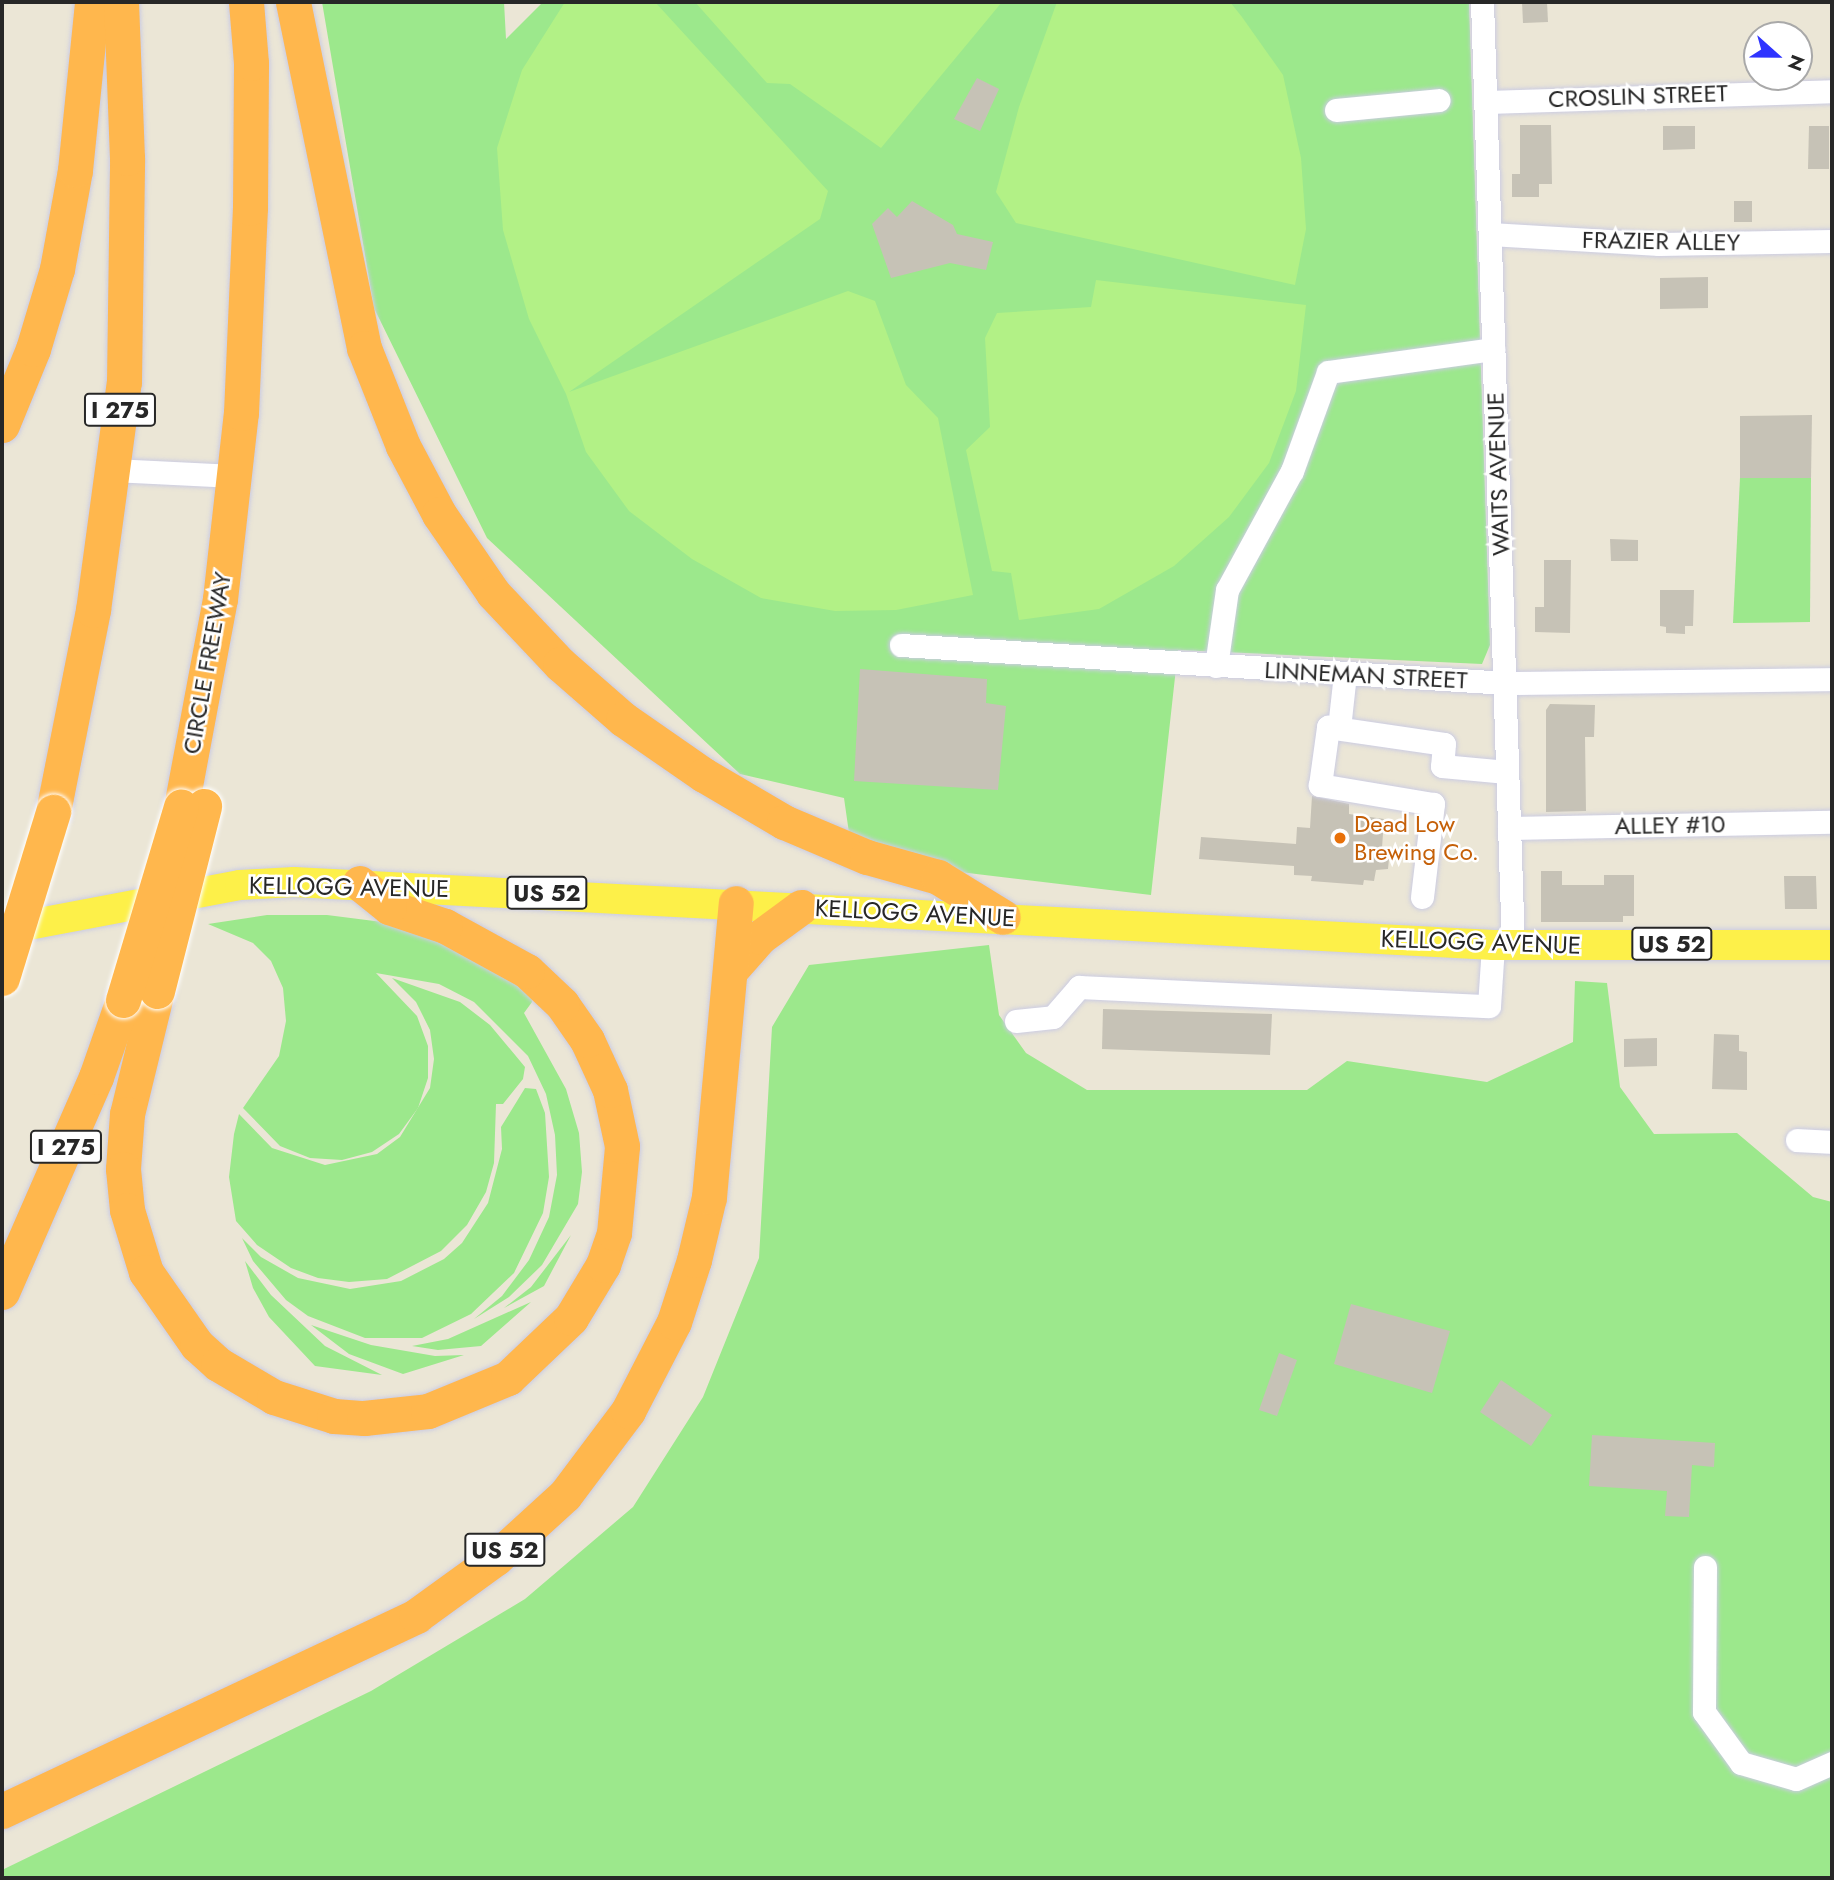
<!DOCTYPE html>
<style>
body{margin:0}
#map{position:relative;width:1834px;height:1880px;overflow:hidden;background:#ebe6d6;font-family:Jost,sans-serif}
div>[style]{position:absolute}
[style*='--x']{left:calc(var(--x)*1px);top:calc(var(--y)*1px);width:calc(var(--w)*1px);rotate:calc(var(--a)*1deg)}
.green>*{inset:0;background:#9ce88c}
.pitch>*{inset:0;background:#b2f186}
.building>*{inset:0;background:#c6c2b6}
.roads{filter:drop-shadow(0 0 2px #cbcce2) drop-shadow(0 0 2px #cbcce2)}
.minor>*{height:23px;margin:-11.5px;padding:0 11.5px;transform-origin:11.5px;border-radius:11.5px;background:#fff}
.major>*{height:30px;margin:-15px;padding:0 15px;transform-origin:15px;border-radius:15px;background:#fdf049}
.highway>*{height:35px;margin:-17.5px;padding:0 17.5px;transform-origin:17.5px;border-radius:17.5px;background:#ffb74d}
.bridges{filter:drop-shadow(0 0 2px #fff) drop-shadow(0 0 2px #fff)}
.highway-bridge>*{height:35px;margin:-17.5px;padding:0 17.5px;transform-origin:17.5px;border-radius:17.5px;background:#ffb74d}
.dots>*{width:19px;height:19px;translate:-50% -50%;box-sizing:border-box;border:4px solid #fff;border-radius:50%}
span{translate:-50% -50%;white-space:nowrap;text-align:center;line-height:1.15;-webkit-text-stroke:5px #fff;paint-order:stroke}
.shield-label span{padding:2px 5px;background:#fff;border:2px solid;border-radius:5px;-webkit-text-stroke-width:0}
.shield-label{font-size:23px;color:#272727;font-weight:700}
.street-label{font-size:24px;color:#272727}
.food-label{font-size:24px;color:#c56008}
.left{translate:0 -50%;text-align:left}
.frame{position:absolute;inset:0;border:4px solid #272727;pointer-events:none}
.north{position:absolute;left:1743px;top:21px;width:70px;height:70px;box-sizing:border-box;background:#fff;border:2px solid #a9a9a9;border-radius:50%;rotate:111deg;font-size:19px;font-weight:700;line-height:28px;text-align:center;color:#272727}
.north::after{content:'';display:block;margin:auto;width:24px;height:32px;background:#2f34ff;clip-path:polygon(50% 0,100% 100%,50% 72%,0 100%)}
</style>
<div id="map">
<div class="green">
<i style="clip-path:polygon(322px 2px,504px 2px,506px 39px,543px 2px,1469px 2px,1490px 645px,1482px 664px,1178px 650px,1151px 895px,943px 870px,850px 840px,844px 798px,740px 774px,487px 538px,374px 308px)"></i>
<i style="clip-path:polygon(1740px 478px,1811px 478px,1810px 622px,1733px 623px)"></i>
<i style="clip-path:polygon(267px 915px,327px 915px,390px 923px,452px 942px,531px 993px,532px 1002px,524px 1013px,566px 1089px,579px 1133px,582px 1172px,578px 1204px,542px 1265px,509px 1297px,474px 1319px,502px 1296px,529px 1260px,549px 1217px,557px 1175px,555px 1135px,546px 1094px,528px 1056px,474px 1002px,439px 984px,376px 973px,417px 1016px,428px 1046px,428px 1078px,418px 1108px,399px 1134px,372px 1152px,342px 1160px,310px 1158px,280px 1146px,243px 1108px,279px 1056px,286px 1021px,283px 988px,271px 961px,253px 943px,208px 924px)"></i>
<i style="clip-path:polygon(989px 945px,999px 1015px,1026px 1053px,1087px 1090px,1307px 1090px,1347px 1061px,1487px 1082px,1573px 1042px,1575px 981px,1607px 983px,1620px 1087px,1654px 1134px,1737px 1133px,1813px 1197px,1832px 1202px,1832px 1878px,2px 1878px,2px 1870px,371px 1691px,525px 1599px,633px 1507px,703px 1397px,759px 1258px,772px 1027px,809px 965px)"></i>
<i style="clip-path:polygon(392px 978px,460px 1002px,490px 1025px,525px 1067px,523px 1079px,503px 1104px,496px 1104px,494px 1163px,486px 1192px,467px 1225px,441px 1251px,387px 1279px,349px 1282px,318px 1278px,291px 1268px,257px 1245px,236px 1221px,229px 1177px,234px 1134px,239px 1114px,272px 1148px,325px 1165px,377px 1154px,400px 1137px,430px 1088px,434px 1059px,430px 1030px,416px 1002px)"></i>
<i style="clip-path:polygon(525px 1088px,536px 1089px,545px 1113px,549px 1177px,543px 1213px,514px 1273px,471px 1314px,422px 1338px,365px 1338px,308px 1316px,286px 1300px,253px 1261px,242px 1238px,261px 1257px,298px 1278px,350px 1289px,401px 1281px,444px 1259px,462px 1243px,488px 1203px,502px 1149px,501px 1127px)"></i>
<i style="clip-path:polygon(571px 1235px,544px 1286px,504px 1308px,531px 1287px)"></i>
<i style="clip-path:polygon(245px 1261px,271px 1295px,325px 1346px,382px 1375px,315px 1366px,269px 1317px,253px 1288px)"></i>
<i style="clip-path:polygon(531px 1302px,481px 1346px,438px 1350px,412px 1346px,448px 1339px)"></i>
<i style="clip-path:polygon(311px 1325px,371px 1345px,435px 1356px,464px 1355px,403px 1374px,349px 1354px)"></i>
</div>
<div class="pitch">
<i style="clip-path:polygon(565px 2px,655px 2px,828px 191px,820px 219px,569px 392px,848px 291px,875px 301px,906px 385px,938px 418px,973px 595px,896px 610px,835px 611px,761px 598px,692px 559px,629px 511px,586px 452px,566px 394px,529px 319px,503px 230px,497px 148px,522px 70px)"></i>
<i style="clip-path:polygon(695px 2px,1002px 2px,881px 148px,790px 84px,767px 83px)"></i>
<i style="clip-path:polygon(1057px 2px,1230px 2px,1242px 17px,1283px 75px,1301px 158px,1306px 229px,1295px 285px,1016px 223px,996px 192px,1019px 107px)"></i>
<i style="clip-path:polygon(1096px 280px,1306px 305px,1296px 391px,1269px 463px,1229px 517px,1174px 566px,1099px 609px,1019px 620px,1011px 573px,992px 571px,966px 450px,990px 427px,985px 338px,997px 313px,1091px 307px)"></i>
</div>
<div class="building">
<i style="clip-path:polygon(1522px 2px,1547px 2px,1548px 22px,1523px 23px)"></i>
<i style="clip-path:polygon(977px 78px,999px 89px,980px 131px,954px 119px)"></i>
<i style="clip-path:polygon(1520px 125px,1551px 125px,1552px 184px,1539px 184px,1539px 197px,1512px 197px,1512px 174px,1520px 174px)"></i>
<i style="clip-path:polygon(1663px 126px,1695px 126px,1695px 149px,1663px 150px)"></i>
<i style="clip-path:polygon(1809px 126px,1829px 126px,1829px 169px,1808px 169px)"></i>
<i style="clip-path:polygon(912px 201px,953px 225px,957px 234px,993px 242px,986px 270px,950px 263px,891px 278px,872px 224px,888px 208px,897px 217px)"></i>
<i style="clip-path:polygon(1734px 201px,1752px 201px,1752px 222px,1734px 222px)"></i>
<i style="clip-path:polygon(1708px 277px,1708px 308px,1660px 309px,1660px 278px)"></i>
<i style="clip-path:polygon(1812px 415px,1811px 478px,1740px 478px,1740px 416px)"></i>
<i style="clip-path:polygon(1610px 539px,1638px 540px,1638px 561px,1611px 561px)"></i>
<i style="clip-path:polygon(1544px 560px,1571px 560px,1570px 633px,1535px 632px,1535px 607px,1544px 607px)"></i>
<i style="clip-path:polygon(1660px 590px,1694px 590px,1693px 626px,1685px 626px,1685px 634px,1666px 633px,1666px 627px,1660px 626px)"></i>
<i style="clip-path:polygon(860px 669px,987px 679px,986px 703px,1006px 706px,998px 790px,854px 781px)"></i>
<i style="clip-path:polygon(1550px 704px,1595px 705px,1594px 737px,1585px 737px,1586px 811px,1546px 812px,1546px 710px)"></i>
<i style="clip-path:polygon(1312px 796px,1349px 804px,1349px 814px,1384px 819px,1382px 848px,1390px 849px,1388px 869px,1376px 870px,1374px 881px,1364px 880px,1363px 885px,1311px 881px,1312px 876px,1294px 875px,1294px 866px,1199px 859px,1201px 837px,1296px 844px,1297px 827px,1310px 828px)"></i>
<i style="clip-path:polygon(1541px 871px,1562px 871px,1562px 885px,1604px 885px,1604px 875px,1634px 875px,1634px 916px,1623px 916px,1623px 922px,1541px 922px)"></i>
<i style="clip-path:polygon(1784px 876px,1816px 876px,1817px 909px,1785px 909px)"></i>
<i style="clip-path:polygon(1103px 1009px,1272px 1014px,1270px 1055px,1102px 1049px)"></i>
<i style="clip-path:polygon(1714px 1034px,1739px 1035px,1739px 1051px,1747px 1052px,1747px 1090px,1712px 1089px)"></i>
<i style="clip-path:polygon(1657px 1038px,1657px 1066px,1624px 1067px,1624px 1039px)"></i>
<i style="clip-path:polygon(1351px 1304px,1450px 1331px,1432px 1393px,1334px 1364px)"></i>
<i style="clip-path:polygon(1279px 1353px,1297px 1360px,1277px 1416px,1259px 1410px)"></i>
<i style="clip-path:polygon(1501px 1380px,1552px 1415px,1531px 1446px,1480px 1412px)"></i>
<i style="clip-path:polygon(1592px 1435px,1715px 1443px,1714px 1467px,1692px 1465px,1689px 1517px,1665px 1516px,1667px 1491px,1589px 1486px)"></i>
</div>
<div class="roads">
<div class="minor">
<i style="--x:1482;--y:2;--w:945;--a:88.12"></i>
<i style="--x:1487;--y:102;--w:345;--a:-1.8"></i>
<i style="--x:1336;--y:110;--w:103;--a:-5.5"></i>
<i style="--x:1490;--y:234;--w:169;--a:3.4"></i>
<i style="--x:1659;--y:244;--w:173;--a:-1"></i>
<i style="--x:114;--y:470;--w:119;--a:2.9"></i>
<i style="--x:901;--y:645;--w:606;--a:3.59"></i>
<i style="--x:1506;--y:683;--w:326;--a:-0.7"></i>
<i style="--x:1216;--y:666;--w:77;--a:-81.8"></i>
<i style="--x:1227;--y:590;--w:136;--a:-61.4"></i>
<i style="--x:1292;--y:471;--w:105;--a:-70"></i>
<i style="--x:1328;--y:372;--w:167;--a:-7.9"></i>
<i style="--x:1339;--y:728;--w:54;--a:-83.7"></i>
<i style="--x:1509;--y:828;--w:323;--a:-1.1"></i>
<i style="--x:1422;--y:897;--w:94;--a:-83.3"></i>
<i style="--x:1433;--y:804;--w:115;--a:-170.5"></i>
<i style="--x:1320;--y:785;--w:59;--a:-82.1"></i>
<i style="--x:1328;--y:727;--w:117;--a:8.3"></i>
<i style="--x:1444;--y:744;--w:22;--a:95"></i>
<i style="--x:1442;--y:766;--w:65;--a:5.3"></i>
<i style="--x:1016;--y:1021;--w:37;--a:-6"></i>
<i style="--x:1053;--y:1017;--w:40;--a:-49"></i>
<i style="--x:1079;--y:987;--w:410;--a:2.7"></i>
<i style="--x:1489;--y:1006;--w:61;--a:-86.2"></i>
<i style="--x:1797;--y:1140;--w:35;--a:3"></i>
<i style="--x:1705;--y:1567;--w:145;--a:90.4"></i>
<i style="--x:1704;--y:1712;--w:63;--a:54"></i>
<i style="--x:1741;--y:1763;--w:57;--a:16.2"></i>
<i style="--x:1796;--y:1779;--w:39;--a:-24"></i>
</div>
<div class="major">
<i style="--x:2;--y:930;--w:242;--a:-10.7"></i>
<i style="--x:240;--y:885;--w:54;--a:-3.2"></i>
<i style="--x:294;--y:882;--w:1201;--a:3.01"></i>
<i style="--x:1493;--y:945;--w:339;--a:0"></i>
</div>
<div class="highway">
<i style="--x:293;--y:2;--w:353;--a:78.4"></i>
<i style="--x:364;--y:348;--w:105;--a:68.3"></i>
<i style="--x:403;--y:446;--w:77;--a:62.1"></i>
<i style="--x:439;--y:514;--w:96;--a:55.6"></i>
<i style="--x:493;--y:593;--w:98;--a:46.7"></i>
<i style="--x:560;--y:664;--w:84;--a:41.1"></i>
<i style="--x:623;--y:719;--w:98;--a:34.7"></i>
<i style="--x:704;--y:775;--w:93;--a:30.4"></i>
<i style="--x:784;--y:822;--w:90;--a:22.9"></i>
<i style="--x:867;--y:857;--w:74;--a:15.7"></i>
<i style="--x:938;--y:877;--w:76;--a:31.6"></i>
<i style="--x:2;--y:425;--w:82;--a:-67.8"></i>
<i style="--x:33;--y:349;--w:84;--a:-73.3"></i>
<i style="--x:57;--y:269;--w:101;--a:-79.7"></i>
<i style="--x:75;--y:170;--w:169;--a:-84.2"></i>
<i style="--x:181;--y:807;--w:212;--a:-79.4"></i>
<i style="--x:220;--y:599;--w:187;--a:-83.6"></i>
<i style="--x:241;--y:413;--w:205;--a:-87.5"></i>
<i style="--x:250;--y:208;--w:145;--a:-89.6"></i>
<i style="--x:251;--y:63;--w:61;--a:-94.7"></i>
<i style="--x:53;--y:812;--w:206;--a:-78.8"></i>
<i style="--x:93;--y:610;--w:230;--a:-82.3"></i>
<i style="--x:124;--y:382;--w:224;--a:-89.2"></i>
<i style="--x:127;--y:158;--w:156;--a:-92.2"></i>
<i style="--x:730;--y:971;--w:45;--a:-48.6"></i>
<i style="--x:760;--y:937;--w:51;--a:-36.2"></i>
<i style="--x:157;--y:991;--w:127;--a:103.7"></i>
<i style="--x:127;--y:1114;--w:55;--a:94.2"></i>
<i style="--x:123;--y:1169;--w:41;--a:84.4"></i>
<i style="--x:127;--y:1210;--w:65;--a:73"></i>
<i style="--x:146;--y:1272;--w:89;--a:55.1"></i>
<i style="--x:197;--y:1345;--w:28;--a:42"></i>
<i style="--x:218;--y:1364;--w:65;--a:30.5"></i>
<i style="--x:274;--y:1397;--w:63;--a:17.6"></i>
<i style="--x:334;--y:1416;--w:30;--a:4"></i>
<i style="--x:364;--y:1418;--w:64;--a:-6.2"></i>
<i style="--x:428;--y:1411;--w:87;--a:-22.4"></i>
<i style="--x:508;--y:1378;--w:87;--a:-43.6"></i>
<i style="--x:571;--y:1318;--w:62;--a:-58.9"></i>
<i style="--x:603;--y:1265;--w:34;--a:-71"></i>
<i style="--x:614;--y:1233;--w:87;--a:-84.7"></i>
<i style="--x:622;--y:1146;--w:57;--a:-102.1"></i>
<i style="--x:610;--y:1090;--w:55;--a:-114.7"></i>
<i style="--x:587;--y:1040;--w:44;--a:-124.8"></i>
<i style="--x:562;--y:1004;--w:48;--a:-136.7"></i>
<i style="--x:527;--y:971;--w:94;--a:-151.2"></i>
<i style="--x:445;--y:926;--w:59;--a:-161.3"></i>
<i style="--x:389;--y:907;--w:38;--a:-141"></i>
<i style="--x:2;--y:1292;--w:235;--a:-66.4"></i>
<i style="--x:96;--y:1077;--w:82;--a:-70.7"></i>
<i style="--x:2;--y:1811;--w:458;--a:-25.2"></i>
<i style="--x:416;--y:1616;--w:99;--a:-35.9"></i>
<i style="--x:496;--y:1558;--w:93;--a:-42.4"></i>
<i style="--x:565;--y:1495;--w:105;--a:-53.1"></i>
<i style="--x:628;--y:1411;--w:100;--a:-62.7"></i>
<i style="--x:674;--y:1322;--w:65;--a:-72.1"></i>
<i style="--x:694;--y:1260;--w:65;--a:-76.6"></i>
<i style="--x:709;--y:1197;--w:295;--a:-84.8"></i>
</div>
</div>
<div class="bridges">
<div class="highway-bridge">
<i style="--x:2;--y:978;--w:174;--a:-72.9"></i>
<i style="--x:157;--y:991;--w:191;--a:-75.7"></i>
<i style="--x:123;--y:1000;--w:202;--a:-73.3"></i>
</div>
</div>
<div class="dots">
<i style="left:1340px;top:838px;background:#e8710a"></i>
</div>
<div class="shield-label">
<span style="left:120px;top:410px">I 275</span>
<span style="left:547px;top:893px">US 52</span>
<span style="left:1672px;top:944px">US 52</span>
<span style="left:66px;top:1147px">I 275</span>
<span style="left:505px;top:1550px">US 52</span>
</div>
<div class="street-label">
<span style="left:1638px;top:96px;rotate:-2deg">CROSLIN STREET</span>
<span style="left:1661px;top:241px;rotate:1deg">FRAZIER ALLEY</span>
<span style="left:1498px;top:474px;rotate:-92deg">WAITS AVENUE</span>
<span style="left:207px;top:663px;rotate:-80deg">CIRCLE FREEWAY</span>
<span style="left:1366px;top:675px;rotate:3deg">LINNEMAN STREET</span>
<span style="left:1670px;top:825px;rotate:-1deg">ALLEY #10</span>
<span style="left:349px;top:887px;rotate:1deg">KELLOGG AVENUE</span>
<span style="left:915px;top:913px;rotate:3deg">KELLOGG AVENUE</span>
<span style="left:1481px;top:942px;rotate:2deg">KELLOGG AVENUE</span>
</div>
<div class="food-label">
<span class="left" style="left:1354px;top:838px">Dead Low<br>Brewing Co.</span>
</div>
<div class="frame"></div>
<div class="north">N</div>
</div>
